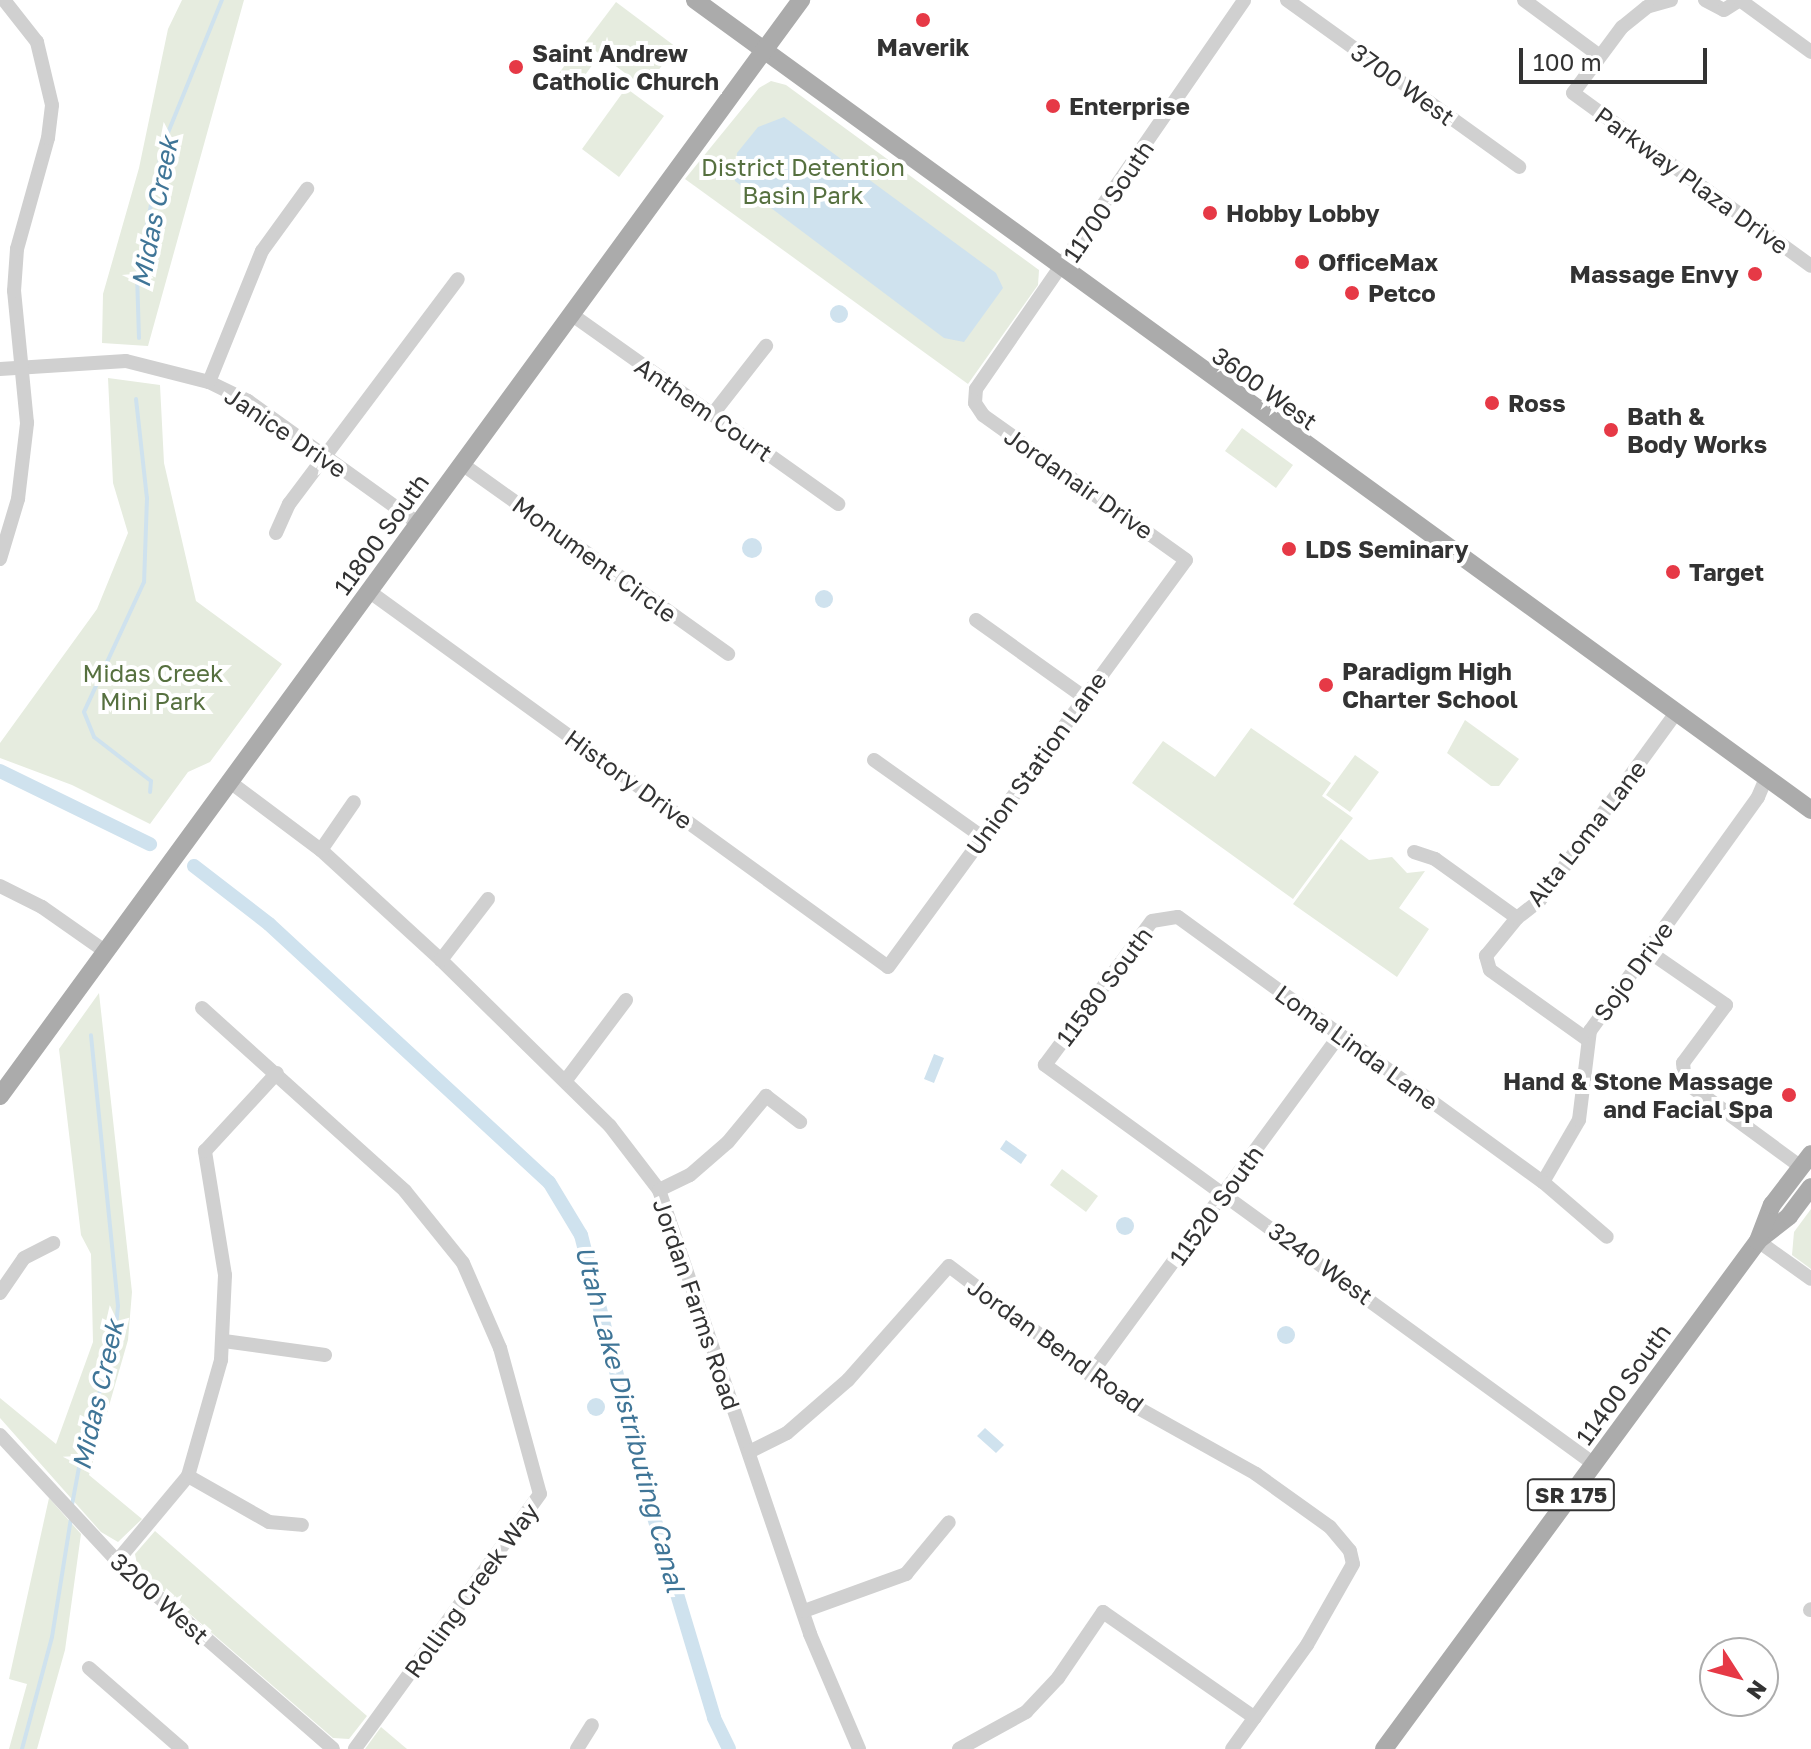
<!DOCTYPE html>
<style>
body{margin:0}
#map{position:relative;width:1811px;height:1749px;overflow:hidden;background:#fff;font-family:"Golos Text",sans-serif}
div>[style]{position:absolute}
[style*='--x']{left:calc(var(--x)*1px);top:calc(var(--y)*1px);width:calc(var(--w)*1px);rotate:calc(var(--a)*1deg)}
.green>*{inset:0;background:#e6ecdf}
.water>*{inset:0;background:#cfe2ee}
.round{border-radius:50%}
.stream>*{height:4px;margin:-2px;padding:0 2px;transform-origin:2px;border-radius:2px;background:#cfe2ee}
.canal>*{height:14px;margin:-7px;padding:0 7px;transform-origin:7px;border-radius:7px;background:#cfe2ee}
.minor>*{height:14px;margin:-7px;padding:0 7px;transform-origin:7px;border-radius:7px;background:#d0d0d0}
.major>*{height:18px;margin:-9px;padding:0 9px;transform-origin:9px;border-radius:9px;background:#ababab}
.dots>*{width:22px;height:22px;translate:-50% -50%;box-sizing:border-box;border:4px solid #fff;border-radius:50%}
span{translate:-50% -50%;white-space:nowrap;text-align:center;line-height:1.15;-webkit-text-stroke:8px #fff;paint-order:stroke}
.shield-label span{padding:2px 6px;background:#fff;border:2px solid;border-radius:6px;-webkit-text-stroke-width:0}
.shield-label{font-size:22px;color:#333;font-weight:700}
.poi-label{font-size:24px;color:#333;font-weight:700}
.left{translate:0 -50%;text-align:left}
.right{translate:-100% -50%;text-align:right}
.street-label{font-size:24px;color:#333}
.park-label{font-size:24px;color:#56703f}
.water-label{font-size:26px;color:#3f7597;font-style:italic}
.north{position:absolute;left:1699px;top:1637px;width:80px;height:80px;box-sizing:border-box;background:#fff;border:2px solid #adadad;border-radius:50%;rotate:126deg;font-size:22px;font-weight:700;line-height:32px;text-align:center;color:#333}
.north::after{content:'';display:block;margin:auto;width:28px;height:36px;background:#e63946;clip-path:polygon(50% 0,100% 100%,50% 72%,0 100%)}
.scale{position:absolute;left:1519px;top:48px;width:188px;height:36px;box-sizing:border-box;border:4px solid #333;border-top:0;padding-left:10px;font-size:24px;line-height:28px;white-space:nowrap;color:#333;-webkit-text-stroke:6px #fff;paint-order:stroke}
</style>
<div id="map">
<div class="green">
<i style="clip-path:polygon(182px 0,244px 0,148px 346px,102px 343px,103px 294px,139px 168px,168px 29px)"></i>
<i style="clip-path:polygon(616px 2px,676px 47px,645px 88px,585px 43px)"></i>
<i style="clip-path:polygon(575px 51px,593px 64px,575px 89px,557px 76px)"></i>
<i style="clip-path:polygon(771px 81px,786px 85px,1039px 270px,1038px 285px,968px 384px,685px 179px,759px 88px)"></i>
<i style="clip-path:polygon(626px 88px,664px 116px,619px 177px,582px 149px)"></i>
<i style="clip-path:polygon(108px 378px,160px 385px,164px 463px,196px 601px,282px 664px,210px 762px,188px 772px,150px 824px,72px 785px,0 758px,0 743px,97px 609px,128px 533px,113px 483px)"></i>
<i style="clip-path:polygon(1242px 428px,1293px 465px,1276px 488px,1225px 451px)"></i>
<i style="clip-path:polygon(1465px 720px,1519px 759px,1499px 786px,1491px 786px,1447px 753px)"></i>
<i style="clip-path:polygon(1251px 728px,1331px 783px,1322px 796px,1353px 818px,1293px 899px,1132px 783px,1163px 741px,1215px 777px)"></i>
<i style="clip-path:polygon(1355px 755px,1379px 772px,1350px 812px,1326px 795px)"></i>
<i style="clip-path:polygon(1341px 839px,1369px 860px,1392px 857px,1407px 873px,1425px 871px,1399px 908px,1429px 929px,1397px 977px,1293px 904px)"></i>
<i style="clip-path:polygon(99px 993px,132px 1292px,128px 1340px,89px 1475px,142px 1519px,118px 1542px,101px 1532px,0 1418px,0 1398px,56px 1444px,93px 1342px,91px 1254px,81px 1235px,59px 1049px)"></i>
<i style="clip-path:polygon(1062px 1169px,1098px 1196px,1086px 1212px,1050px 1185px)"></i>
<i style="clip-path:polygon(1811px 1209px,1811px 1269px,1792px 1255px,1794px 1232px)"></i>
<i style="clip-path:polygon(49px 1498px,81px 1534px,65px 1650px,37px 1749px,9px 1749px,27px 1684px,9px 1679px)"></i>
<i style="clip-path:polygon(155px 1531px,367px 1716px,349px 1739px,333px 1738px,138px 1569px,135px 1554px)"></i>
<i style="clip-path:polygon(381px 1727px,407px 1749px,365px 1749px)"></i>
</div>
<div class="water">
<i style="clip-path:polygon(784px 117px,996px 273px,1003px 288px,964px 342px,944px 338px,735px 181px,737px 153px,758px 127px)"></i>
<i class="round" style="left:830px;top:305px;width:18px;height:18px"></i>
<i class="round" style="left:742px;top:538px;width:20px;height:20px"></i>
<i class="round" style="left:815px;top:590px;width:18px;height:18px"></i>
<i style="clip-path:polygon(934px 1054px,944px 1058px,934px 1083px,924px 1079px)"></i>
<i style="clip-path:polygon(1006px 1140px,1027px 1155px,1021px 1164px,1000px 1149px)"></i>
<i class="round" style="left:1116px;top:1217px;width:18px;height:18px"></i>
<i class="round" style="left:1277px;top:1326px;width:18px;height:18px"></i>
<i class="round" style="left:587px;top:1398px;width:18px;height:18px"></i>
<i style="clip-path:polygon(985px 1428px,1004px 1445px,996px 1453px,977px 1436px)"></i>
</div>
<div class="stream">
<i style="--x:139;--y:338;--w:63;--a:-91.8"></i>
<i style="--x:137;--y:275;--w:133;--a:-78.7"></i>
<i style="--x:163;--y:145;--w:157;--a:-67.9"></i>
<i style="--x:136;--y:399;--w:100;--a:83.7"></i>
<i style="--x:147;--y:498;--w:84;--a:92"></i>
<i style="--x:144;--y:582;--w:143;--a:114.8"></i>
<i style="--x:84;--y:712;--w:27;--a:68"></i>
<i style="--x:94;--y:737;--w:72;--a:37.7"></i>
<i style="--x:151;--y:781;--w:11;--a:95"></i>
<i style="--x:72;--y:1505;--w:66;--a:-79.5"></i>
<i style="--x:84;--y:1440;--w:97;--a:-71.9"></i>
<i style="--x:114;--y:1348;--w:42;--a:-84.6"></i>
<i style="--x:118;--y:1306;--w:272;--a:-95.7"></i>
<i style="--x:22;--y:1749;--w:116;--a:-75"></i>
<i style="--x:52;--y:1637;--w:121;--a:-80.9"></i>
</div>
<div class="canal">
<i style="--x:0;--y:771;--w:167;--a:26"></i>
<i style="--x:194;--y:866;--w:95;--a:37.7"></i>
<i style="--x:269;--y:924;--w:381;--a:42.7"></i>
<i style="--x:549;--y:1182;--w:62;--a:58.9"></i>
<i style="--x:581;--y:1235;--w:278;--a:75.6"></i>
<i style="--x:650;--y:1504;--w:223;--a:73.3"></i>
<i style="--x:714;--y:1718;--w:34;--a:64"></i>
</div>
<div class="minor">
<i style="--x:1287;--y:0;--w:286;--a:35.7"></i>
<i style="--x:1524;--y:0;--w:94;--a:36.4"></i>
<i style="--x:1671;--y:0;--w:25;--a:164"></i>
<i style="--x:1647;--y:7;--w:32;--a:141"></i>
<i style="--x:1622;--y:27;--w:82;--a:126.6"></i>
<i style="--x:1573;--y:93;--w:294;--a:36"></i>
<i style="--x:1705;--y:0;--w:21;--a:28"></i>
<i style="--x:1724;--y:10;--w:19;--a:-32"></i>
<i style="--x:1740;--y:0;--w:88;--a:36.2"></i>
<i style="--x:571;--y:314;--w:328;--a:35.4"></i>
<i style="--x:0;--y:369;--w:126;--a:-3.6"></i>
<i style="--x:126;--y:361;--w:86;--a:14.2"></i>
<i style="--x:209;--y:382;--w:43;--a:26"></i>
<i style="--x:248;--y:401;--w:209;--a:35.7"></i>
<i style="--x:209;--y:382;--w:141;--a:-68"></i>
<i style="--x:262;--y:251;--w:77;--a:-54"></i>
<i style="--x:712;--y:415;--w:88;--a:-52"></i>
<i style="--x:462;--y:464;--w:327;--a:35.5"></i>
<i style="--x:276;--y:533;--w:32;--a:-66"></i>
<i style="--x:289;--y:504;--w:281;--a:-53.1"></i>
<i style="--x:0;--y:559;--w:63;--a:-73.3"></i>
<i style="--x:18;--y:499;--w:77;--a:-83.2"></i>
<i style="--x:27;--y:423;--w:133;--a:-95.6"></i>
<i style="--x:14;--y:291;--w:42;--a:-85.9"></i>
<i style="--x:17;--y:249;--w:115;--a:-74.4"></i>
<i style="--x:48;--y:138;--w:33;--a:-83"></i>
<i style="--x:52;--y:105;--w:65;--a:-103.4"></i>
<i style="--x:37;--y:42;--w:53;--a:-128.2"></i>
<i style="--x:370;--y:592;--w:639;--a:35.9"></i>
<i style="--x:888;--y:967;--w:504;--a:-53.79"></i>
<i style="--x:1186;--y:560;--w:249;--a:-144.5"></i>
<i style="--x:983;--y:415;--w:14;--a:-124"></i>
<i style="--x:975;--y:403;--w:14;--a:-86"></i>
<i style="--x:976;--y:389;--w:472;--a:-55.4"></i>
<i style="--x:976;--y:620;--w:133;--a:35.5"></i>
<i style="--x:874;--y:760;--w:131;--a:35.4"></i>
<i style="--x:230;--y:782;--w:114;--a:36.8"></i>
<i style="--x:321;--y:850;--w:163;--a:42.5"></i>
<i style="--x:441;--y:960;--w:237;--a:44.5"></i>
<i style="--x:610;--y:1126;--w:81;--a:52.6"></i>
<i style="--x:659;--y:1190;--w:469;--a:71.2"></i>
<i style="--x:810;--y:1634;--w:125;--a:66.9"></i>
<i style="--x:321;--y:850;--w:58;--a:-55.5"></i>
<i style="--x:1414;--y:852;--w:22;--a:18"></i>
<i style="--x:1435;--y:859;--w:101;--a:35.7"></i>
<i style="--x:0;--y:886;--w:47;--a:26.6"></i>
<i style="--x:42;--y:907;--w:78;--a:35.1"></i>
<i style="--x:1648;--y:951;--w:95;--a:34.7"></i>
<i style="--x:1726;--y:1005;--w:72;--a:126.6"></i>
<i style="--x:1683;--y:1063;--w:19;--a:84"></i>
<i style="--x:1685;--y:1082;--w:144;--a:36.2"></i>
<i style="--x:441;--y:960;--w:77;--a:-52.4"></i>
<i style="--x:202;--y:1008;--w:273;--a:42"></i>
<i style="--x:405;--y:1191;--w:92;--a:51.1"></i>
<i style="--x:463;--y:1263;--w:93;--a:66.5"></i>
<i style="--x:500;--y:1348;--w:151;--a:74.7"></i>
<i style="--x:540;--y:1494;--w:315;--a:126"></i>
<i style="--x:1588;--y:1040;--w:120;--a:-144.5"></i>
<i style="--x:1490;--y:970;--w:15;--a:-106"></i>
<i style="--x:1486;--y:956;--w:49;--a:-50.8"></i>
<i style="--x:1517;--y:918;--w:29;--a:-38"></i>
<i style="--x:1540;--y:900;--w:231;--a:-54"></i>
<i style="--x:566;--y:1080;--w:100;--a:-53.1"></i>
<i style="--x:1543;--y:1182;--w:72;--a:-59.9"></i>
<i style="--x:1579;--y:1120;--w:90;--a:-83"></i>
<i style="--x:1590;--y:1031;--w:288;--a:-54.3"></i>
<i style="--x:1758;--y:797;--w:21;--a:-67"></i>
<i style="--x:659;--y:1190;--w:34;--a:-26"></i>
<i style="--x:690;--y:1175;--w:50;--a:-41"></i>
<i style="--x:728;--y:1142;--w:60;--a:-50.4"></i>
<i style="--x:766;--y:1096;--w:43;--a:37.4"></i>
<i style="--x:1758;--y:1241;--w:65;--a:35.6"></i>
<i style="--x:0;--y:1293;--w:42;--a:-55.6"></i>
<i style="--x:24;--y:1258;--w:33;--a:-27"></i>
<i style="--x:224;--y:1341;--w:102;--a:7.9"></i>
<i style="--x:1090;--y:1375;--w:422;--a:-53.7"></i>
<i style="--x:0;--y:1435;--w:172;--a:47.1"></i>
<i style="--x:117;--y:1561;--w:286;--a:41"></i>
<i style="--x:749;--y:1452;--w:42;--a:-26.6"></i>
<i style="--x:787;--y:1433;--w:81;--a:-41"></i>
<i style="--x:848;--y:1380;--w:152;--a:-48.5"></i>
<i style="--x:949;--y:1266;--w:228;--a:37.2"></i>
<i style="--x:1131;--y:1404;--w:143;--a:29.2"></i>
<i style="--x:1256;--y:1474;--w:91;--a:35.6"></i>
<i style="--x:1330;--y:1527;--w:31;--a:50"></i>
<i style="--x:1350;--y:1551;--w:13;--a:77"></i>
<i style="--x:1353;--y:1564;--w:93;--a:119.6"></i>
<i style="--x:1307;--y:1645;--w:128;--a:125.8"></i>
<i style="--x:1594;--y:1464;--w:679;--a:-143.99"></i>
<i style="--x:1045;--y:1065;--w:179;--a:-53.4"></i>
<i style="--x:1152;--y:921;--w:26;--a:-9"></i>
<i style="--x:1178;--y:917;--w:451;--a:36"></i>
<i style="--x:1543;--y:1182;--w:84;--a:40.7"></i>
<i style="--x:188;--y:1476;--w:93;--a:29.6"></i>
<i style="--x:269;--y:1522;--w:33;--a:5"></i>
<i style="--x:117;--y:1561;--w:111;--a:-50.1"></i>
<i style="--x:188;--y:1476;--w:121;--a:-74.1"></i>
<i style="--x:221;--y:1360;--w:85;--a:-87.3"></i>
<i style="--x:225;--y:1275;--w:126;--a:-99.2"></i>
<i style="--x:205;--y:1151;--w:106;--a:-47.3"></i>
<i style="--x:1810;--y:1610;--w:1;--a:-45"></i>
<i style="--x:804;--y:1611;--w:109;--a:-19.9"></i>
<i style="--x:906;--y:1574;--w:67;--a:-50.4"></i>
<i style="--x:89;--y:1668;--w:123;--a:41.1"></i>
<i style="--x:577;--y:1749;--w:28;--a:-58"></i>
<i style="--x:959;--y:1749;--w:77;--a:-28.9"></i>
<i style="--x:1026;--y:1712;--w:47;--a:-46.7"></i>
<i style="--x:1058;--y:1678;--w:80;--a:-55.7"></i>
<i style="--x:1103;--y:1612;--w:185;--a:34.9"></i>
</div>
<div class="major">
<i style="--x:695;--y:0;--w:1379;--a:35.97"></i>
<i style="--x:0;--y:1096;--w:1358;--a:-53.84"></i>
<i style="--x:1760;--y:1239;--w:37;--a:-38"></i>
<i style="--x:1789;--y:1216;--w:36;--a:-53"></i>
<i style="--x:1384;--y:1749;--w:631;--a:-53.64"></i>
<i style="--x:1758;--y:1241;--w:39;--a:-69"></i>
<i style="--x:1772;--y:1205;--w:64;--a:-52.6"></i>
</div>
<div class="dots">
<i style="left:923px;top:20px;background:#e63946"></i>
<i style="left:516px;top:67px;background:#e63946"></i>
<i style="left:1053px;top:106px;background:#e63946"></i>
<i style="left:1210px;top:213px;background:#e63946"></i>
<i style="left:1302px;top:262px;background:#e63946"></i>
<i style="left:1755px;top:274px;background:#e63946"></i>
<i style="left:1352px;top:293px;background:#e63946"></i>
<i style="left:1492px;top:403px;background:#e63946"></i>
<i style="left:1611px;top:430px;background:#e63946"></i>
<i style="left:1289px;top:549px;background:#e63946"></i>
<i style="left:1673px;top:572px;background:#e63946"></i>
<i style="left:1326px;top:685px;background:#e63946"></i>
<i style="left:1789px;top:1095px;background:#e63946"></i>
</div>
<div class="shield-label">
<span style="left:1571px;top:1495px">SR 175</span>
</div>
<div class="poi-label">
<span style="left:923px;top:47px">Maverik</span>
<span class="left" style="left:532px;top:67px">Saint Andrew<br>Catholic Church</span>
<span class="left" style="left:1069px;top:106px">Enterprise</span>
<span class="left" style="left:1226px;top:213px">Hobby Lobby</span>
<span class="left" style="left:1318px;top:262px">OfficeMax</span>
<span class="right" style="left:1739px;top:274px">Massage Envy</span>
<span class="left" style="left:1368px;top:293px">Petco</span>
<span class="left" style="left:1508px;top:403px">Ross</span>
<span class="left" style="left:1627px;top:430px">Bath &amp;<br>Body Works</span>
<span class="left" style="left:1305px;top:549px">LDS Seminary</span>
<span class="left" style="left:1689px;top:572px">Target</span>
<span class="left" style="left:1342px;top:685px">Paradigm High<br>Charter School</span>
<span class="right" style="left:1773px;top:1095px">Hand &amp; Stone Massage<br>and Facial Spa</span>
</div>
<div class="street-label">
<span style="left:1403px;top:84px;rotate:36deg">3700 West</span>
<span style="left:1692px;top:180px;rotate:36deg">Parkway Plaza Drive</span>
<span style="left:1108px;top:201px;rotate:-56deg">11700 South</span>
<span style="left:1265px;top:388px;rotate:36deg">3600 West</span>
<span style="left:704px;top:409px;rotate:35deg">Anthem Court</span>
<span style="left:286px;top:432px;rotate:34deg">Janice Drive</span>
<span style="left:1079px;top:483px;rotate:35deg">Jordanair Drive</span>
<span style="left:381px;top:534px;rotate:-54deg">11800 South</span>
<span style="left:595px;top:559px;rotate:36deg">Monument Circle</span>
<span style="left:1036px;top:763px;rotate:-54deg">Union Station Lane</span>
<span style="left:629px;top:779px;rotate:36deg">History Drive</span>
<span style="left:1586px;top:833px;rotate:-52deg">Alta Loma Lane</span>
<span style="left:1633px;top:971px;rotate:-54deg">Sojo Drive</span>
<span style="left:1104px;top:986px;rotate:-53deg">11580 South</span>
<span style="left:1357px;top:1047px;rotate:36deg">Loma Linda Lane</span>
<span style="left:1216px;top:1205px;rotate:-54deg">11520 South</span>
<span style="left:1321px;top:1263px;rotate:36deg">3240 West</span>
<span style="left:697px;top:1304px;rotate:71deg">Jordan Farms Road</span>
<span style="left:1056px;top:1345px;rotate:36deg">Jordan Bend Road</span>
<span style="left:1623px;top:1384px;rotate:-54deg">11400 South</span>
<span style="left:471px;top:1590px;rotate:-54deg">Rolling Creek Way</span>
<span style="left:160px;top:1598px;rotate:42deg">3200 West</span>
</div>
<div class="park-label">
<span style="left:803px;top:181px">District Detention<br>Basin Park</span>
<span style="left:153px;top:687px">Midas Creek<br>Mini Park</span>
</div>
<div class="water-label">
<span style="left:155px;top:212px;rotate:-79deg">Midas Creek</span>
<span style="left:98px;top:1395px;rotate:-77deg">Midas Creek</span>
<span style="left:630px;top:1419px;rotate:75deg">Utah Lake Distributing Canal</span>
</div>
<div class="north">N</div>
<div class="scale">100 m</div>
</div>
